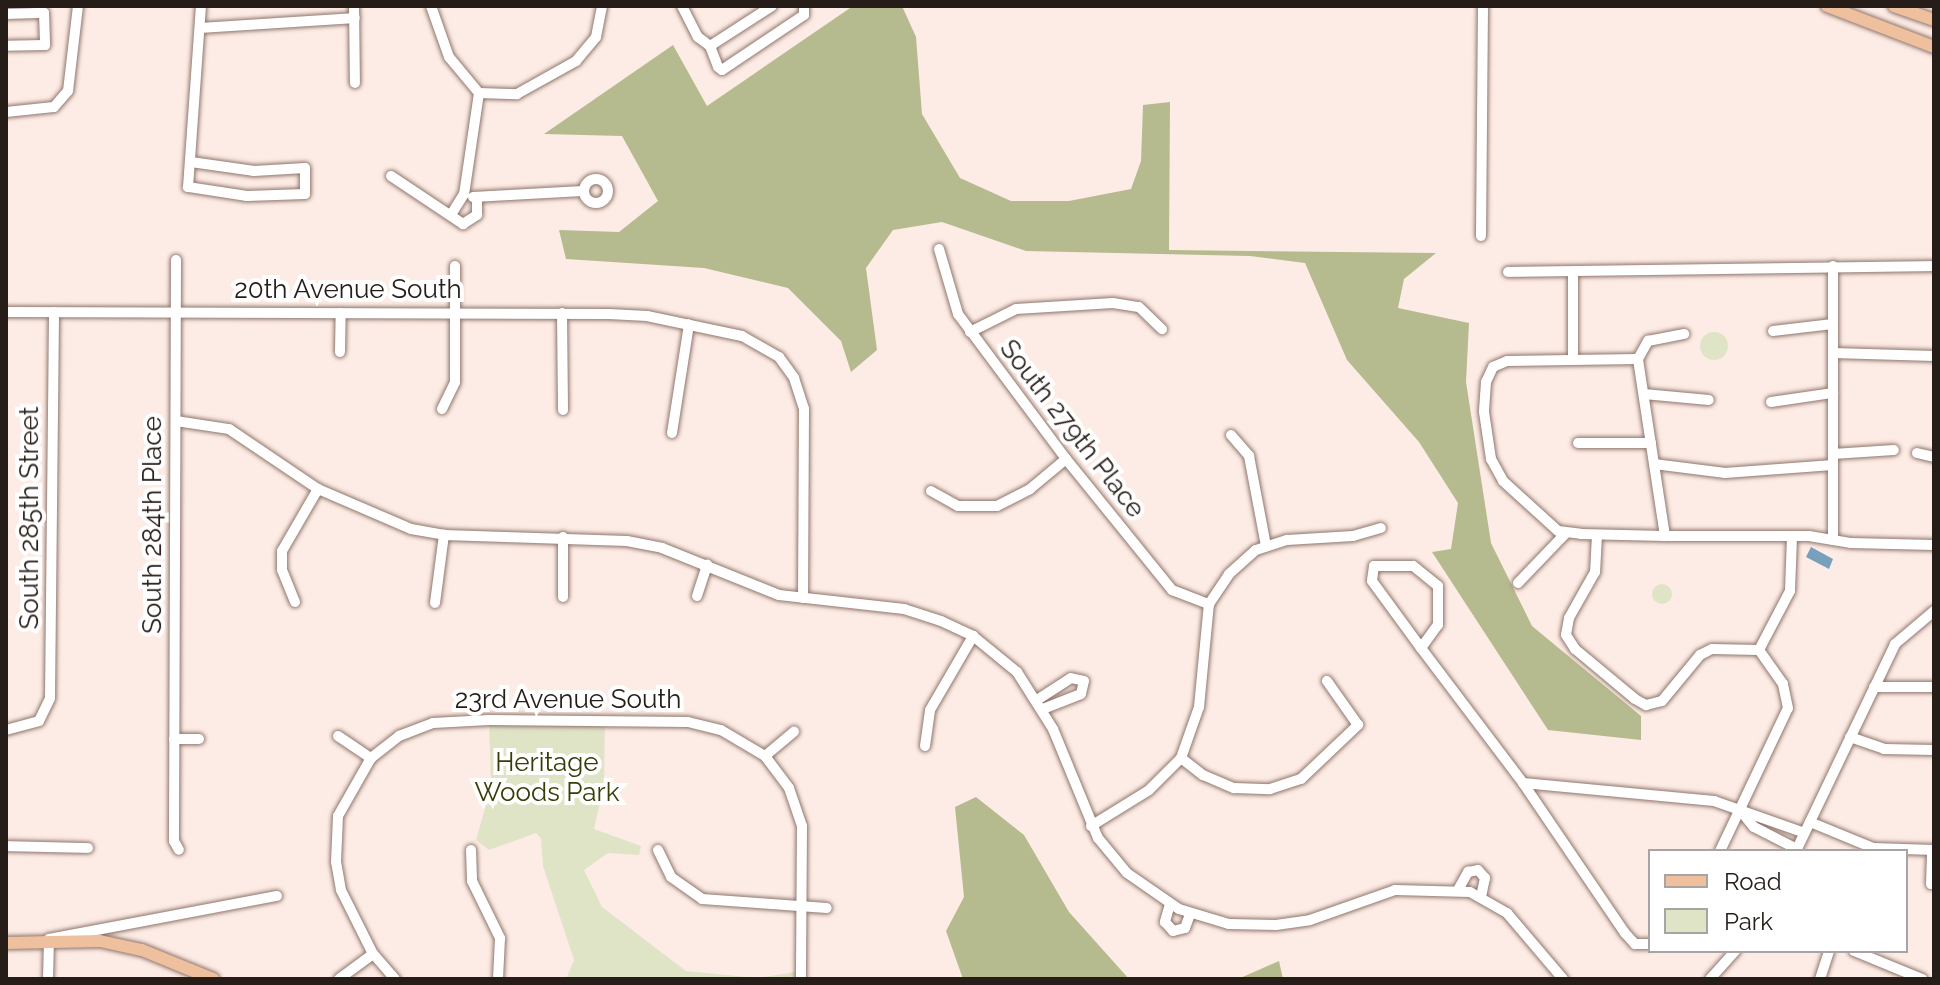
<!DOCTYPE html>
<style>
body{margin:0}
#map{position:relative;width:1940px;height:985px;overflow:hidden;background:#fdece5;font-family:Raleway,sans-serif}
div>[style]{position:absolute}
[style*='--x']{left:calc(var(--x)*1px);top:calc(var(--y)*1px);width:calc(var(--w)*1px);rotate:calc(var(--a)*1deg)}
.green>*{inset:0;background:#e0e4c7}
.round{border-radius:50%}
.forest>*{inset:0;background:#b5bb8f}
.water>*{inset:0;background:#78a0bc}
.roads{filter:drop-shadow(0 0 2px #8f766c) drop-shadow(0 0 2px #8f766c)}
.minor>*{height:10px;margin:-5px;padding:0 5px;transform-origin:5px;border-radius:5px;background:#fff}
.minor>.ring{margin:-5px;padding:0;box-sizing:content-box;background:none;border:10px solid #fff;border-radius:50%}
.major>*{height:12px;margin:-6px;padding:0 6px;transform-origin:6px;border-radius:6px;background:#efc09d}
span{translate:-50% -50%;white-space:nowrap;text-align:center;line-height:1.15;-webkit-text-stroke:8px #fff;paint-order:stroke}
.street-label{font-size:26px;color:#261c18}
.park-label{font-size:26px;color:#383c06}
.frame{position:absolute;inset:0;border:8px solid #261c18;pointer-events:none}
.legend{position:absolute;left:1648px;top:849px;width:260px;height:104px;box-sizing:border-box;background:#fff;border:2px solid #a8a4a3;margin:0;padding:10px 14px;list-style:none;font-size:24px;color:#261c18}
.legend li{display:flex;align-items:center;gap:16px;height:40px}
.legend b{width:40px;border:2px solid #a8a4a3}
</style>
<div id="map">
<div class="green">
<i class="round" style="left:1700px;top:332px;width:28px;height:28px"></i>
<i class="round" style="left:1652px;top:584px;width:20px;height:20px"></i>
<i style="clip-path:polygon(489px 720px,605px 721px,604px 785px,594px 829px,641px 846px,639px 855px,608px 853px,584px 870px,602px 907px,686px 971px,758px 978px,802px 971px,801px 979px,566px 979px,574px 960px,543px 866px,541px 838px,536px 833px,489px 850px,476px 840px,491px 787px)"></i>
</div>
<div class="forest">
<i style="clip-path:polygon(853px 6px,902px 6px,916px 37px,922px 114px,960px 178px,1011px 201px,1069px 201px,1131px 189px,1141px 161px,1143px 105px,1170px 102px,1169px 250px,1436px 253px,1404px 279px,1398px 308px,1469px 323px,1466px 382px,1491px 543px,1532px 626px,1641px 716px,1641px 740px,1548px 730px,1432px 552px,1451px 549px,1458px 503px,1419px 442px,1347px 360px,1305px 263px,1250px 256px,1026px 251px,942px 222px,893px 230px,866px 268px,877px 350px,851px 372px,841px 341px,788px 288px,704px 268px,566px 259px,559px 230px,619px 232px,658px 201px,622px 136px,544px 134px,673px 45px,707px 106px)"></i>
<i style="clip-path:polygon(976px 797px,1024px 835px,1069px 912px,1129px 979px,963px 979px,946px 931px,964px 897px,955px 807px)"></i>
<i style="clip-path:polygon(1279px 961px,1283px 979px,1238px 979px)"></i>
</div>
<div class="water">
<i style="clip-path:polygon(1811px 547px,1833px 559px,1829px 569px,1806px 557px)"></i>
</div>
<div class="roads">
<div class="minor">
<i style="--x:354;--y:6;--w:77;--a:89.3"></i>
<i style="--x:431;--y:6;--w:54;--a:70.6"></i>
<i style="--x:449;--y:57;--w:47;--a:50.2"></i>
<i style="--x:479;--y:93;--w:102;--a:98.4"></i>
<i style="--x:464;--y:194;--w:25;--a:122"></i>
<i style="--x:682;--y:6;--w:35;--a:63"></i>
<i style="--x:698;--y:37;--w:15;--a:37"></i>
<i style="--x:772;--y:6;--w:74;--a:147.2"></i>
<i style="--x:710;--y:46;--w:22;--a:69"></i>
<i style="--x:718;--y:67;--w:5;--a:37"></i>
<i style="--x:722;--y:70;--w:99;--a:-33.9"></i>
<i style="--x:804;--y:15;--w:9;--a:-90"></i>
<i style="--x:6;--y:14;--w:38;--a:-2"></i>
<i style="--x:44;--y:13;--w:32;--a:88"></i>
<i style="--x:45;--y:45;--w:39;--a:179"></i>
<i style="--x:201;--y:28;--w:154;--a:-3.7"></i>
<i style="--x:479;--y:93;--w:38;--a:2"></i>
<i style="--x:517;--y:94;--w:68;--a:-29.2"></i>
<i style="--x:576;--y:61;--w:31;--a:-50"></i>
<i style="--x:596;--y:37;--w:32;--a:-79"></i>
<i style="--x:6;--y:112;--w:48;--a:-5.9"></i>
<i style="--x:54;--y:107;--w:21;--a:-49"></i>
<i style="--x:68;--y:91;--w:86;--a:-83.3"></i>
<i style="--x:191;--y:162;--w:64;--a:8.1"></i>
<i style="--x:254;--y:171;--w:51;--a:-3.4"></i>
<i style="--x:305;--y:168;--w:26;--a:90"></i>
<i style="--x:305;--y:194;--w:58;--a:178"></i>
<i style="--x:247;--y:196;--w:60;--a:-171.3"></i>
<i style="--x:188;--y:187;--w:181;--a:-85.9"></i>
<i style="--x:391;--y:176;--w:87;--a:33.7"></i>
<i style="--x:463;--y:224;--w:17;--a:-33"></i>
<i style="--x:477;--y:215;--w:17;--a:-90"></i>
<i class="ring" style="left:584px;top:179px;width:14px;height:14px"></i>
<i style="--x:473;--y:197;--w:110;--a:-3.1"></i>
<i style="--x:1481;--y:236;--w:230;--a:-89.5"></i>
<i style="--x:939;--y:249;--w:68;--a:73.7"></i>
<i style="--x:958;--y:314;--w:181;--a:53.3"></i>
<i style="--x:1066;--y:459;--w:169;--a:51"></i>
<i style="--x:1172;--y:590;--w:40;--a:21"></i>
<i style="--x:176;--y:260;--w:581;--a:90.2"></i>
<i style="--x:174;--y:841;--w:10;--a:61"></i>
<i style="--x:1833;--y:266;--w:274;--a:90"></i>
<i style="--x:1508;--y:272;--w:426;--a:-0.8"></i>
<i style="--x:6;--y:312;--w:603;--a:0.19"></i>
<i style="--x:609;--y:314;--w:38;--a:3"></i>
<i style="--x:647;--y:316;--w:97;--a:11.9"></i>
<i style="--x:742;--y:336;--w:43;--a:29.6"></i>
<i style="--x:779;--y:357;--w:26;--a:54"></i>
<i style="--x:794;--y:378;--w:33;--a:72"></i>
<i style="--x:804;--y:409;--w:189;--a:90.3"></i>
<i style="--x:562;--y:313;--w:97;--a:89.4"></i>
<i style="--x:1773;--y:331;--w:60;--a:-6.7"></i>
<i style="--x:970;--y:332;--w:51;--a:-26.6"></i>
<i style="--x:1016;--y:309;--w:97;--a:-3.5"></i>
<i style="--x:1113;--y:303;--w:26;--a:9"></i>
<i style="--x:1139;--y:307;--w:32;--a:44"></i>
<i style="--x:340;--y:352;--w:39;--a:-89"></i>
<i style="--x:1833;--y:353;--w:101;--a:1.7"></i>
<i style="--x:1638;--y:359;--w:21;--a:-61"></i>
<i style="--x:1648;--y:341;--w:37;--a:-11"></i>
<i style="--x:1573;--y:360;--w:88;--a:-90"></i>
<i style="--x:1644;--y:394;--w:65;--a:5.3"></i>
<i style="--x:1771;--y:402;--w:63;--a:-8.3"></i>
<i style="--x:442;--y:409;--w:30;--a:-64"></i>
<i style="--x:455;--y:382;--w:116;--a:-90"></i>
<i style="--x:176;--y:421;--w:54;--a:8.6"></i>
<i style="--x:229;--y:429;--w:107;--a:34"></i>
<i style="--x:318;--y:489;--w:101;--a:23.3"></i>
<i style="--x:411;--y:529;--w:34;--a:10"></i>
<i style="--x:444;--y:535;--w:183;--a:1.9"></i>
<i style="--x:627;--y:541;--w:36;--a:11"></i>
<i style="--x:662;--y:548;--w:126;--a:21.9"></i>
<i style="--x:779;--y:595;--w:126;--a:6.4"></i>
<i style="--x:904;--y:609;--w:39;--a:18"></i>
<i style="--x:941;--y:621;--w:35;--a:25"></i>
<i style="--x:973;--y:636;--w:57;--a:39.3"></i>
<i style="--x:1017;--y:672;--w:67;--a:57.7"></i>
<i style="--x:1053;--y:729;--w:118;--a:67.6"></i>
<i style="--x:1098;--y:838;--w:45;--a:50.4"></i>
<i style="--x:1127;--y:873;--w:63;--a:34.7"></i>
<i style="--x:1179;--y:909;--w:52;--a:16.7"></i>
<i style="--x:1229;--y:924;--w:47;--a:1.2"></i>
<i style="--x:1276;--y:925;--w:34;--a:-8"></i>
<i style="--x:1310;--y:920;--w:90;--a:-19.4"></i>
<i style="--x:1395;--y:890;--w:75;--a:1.5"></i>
<i style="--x:1470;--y:892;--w:43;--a:29.6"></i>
<i style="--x:1507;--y:913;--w:87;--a:49.7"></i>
<i style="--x:672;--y:433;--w:110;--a:-81.1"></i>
<i style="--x:1231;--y:435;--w:28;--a:49"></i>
<i style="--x:1249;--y:456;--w:92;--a:79.3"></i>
<i style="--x:1578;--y:443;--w:73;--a:0"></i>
<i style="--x:1917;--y:453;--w:17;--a:13"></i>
<i style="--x:1833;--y:454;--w:61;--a:-3.8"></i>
<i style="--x:1654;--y:464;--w:72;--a:7.2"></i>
<i style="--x:1725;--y:473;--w:108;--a:-4.2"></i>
<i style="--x:931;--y:491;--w:31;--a:29"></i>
<i style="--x:958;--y:506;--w:39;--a:0"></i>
<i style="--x:997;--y:506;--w:37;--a:-27"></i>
<i style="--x:1030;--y:489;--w:47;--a:-39.8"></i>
<i style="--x:1597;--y:535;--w:37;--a:93"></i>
<i style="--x:1595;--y:572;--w:53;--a:119.5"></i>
<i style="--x:1569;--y:618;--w:17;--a:100"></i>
<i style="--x:1566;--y:635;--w:17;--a:57"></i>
<i style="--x:1575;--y:649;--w:78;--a:39.8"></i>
<i style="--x:1635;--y:699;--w:13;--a:29"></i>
<i style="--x:1646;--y:705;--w:16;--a:-14"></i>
<i style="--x:1662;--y:701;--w:60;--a:-50.4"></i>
<i style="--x:1700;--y:655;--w:13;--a:-27"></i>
<i style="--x:1712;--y:649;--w:47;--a:1.2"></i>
<i style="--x:1665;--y:536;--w:179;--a:-98.7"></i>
<i style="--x:1638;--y:359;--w:131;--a:179.1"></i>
<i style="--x:1507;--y:361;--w:15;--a:157"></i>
<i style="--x:1493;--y:367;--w:17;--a:115"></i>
<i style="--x:1486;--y:382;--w:30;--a:94"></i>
<i style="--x:1484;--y:412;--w:48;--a:81.5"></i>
<i style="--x:1491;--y:459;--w:25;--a:61"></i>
<i style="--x:1503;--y:481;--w:74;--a:42.3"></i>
<i style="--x:1558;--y:531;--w:23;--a:7"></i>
<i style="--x:1581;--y:534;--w:84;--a:1.4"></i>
<i style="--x:1665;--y:536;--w:144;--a:0"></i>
<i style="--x:1809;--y:536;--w:43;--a:9.5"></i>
<i style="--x:1851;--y:543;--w:83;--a:1.4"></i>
<i style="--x:563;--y:537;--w:60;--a:90"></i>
<i style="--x:1518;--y:583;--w:69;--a:-46.2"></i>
<i style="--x:697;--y:596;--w:33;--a:-72"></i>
<i style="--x:295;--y:602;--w:35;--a:-112"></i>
<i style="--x:282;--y:570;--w:19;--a:-90"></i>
<i style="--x:282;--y:551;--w:72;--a:-59.9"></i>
<i style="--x:435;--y:603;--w:69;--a:-82.5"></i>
<i style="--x:1421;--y:648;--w:29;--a:-54"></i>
<i style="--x:1438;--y:625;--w:39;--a:-90"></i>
<i style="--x:1438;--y:586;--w:32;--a:-141"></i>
<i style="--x:1413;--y:566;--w:39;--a:180"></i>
<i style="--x:1374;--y:566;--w:15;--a:98"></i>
<i style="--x:1372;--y:581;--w:83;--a:53.8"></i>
<i style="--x:1421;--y:648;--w:169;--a:52.9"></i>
<i style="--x:1523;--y:783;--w:181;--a:55.8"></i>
<i style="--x:1625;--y:933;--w:15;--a:48"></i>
<i style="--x:1635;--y:944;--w:15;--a:0"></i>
<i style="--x:1874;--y:687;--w:60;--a:0"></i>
<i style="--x:1037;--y:700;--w:40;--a:-32.9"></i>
<i style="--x:1071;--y:678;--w:13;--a:13"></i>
<i style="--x:1084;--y:681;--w:13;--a:103"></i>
<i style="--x:1081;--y:694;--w:41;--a:158.5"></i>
<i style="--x:6;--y:730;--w:34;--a:-15"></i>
<i style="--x:39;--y:721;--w:25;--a:-64"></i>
<i style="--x:50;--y:698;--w:386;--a:-89.4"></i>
<i style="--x:338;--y:736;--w:40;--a:34"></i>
<i style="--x:1850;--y:737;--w:36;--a:19"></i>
<i style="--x:1884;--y:749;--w:50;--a:1.1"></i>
<i style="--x:174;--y:739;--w:25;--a:0"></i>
<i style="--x:925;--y:746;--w:36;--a:-82"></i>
<i style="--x:930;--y:710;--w:86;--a:-59.8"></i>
<i style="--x:765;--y:756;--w:38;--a:-40"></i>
<i style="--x:1181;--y:758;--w:28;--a:38"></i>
<i style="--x:1203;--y:775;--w:34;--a:23"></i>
<i style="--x:1234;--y:788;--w:36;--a:2"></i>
<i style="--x:1270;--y:789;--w:33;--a:-18"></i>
<i style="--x:1301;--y:779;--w:79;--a:-43.5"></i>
<i style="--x:1358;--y:725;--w:54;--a:-125.2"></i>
<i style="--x:1523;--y:783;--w:192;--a:5.4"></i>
<i style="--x:1714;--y:801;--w:96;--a:19.4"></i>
<i style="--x:1740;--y:810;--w:22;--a:51"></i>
<i style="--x:1754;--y:827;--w:48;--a:27.1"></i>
<i style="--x:1810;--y:822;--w:68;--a:22.4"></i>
<i style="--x:1873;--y:848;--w:61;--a:1.9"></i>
<i style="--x:1091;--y:826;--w:68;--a:-31.8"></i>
<i style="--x:1149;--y:790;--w:45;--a:-45"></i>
<i style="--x:1181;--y:758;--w:54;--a:-70.6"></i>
<i style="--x:1199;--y:707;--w:103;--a:-84.5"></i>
<i style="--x:1209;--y:604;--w:36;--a:-56"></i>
<i style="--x:1229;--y:574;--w:36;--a:-42"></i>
<i style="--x:1256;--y:550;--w:33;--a:-18"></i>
<i style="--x:1287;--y:540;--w:66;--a:-3.5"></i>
<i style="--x:1353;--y:536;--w:29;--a:-16"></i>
<i style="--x:6;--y:846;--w:82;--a:1.4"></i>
<i style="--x:471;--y:850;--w:31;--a:88"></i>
<i style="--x:472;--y:881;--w:64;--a:63.8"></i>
<i style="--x:500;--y:938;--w:41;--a:92.8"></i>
<i style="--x:658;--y:850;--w:30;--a:64"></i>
<i style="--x:671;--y:877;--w:38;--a:35"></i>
<i style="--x:702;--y:899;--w:125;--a:4.1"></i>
<i style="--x:1720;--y:851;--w:158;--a:-64.6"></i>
<i style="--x:1788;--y:708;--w:25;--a:-102"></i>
<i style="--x:1783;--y:684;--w:42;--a:-125.2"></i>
<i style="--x:1759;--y:650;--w:67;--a:-62.3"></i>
<i style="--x:1790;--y:591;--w:55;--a:-87.9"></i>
<i style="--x:1796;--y:851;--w:229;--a:-64.4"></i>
<i style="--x:1895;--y:644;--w:51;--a:-40.2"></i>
<i style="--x:1931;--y:884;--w:34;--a:-88"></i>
<i style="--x:1458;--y:890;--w:21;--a:-61"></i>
<i style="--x:1468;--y:872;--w:10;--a:-11"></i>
<i style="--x:1478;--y:870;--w:11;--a:49"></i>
<i style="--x:1485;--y:878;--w:19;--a:102"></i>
<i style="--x:1170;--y:904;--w:19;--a:106"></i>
<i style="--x:1165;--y:922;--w:12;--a:48"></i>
<i style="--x:1173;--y:931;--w:12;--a:-14"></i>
<i style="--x:1185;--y:928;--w:15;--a:-70"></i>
<i style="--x:1854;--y:951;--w:74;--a:22.4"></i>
<i style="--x:48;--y:979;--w:40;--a:-88.6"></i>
<i style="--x:49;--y:939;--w:232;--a:-10.7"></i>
<i style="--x:339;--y:979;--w:42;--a:-36.3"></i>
<i style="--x:395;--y:979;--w:33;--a:-131"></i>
<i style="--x:373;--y:954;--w:72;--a:-116.6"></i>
<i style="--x:341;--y:890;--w:28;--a:-100"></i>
<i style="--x:336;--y:862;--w:46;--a:-87.5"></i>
<i style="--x:338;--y:816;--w:67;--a:-60.4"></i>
<i style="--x:371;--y:758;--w:36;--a:-38"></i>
<i style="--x:399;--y:736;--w:36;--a:-21"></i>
<i style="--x:433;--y:723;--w:56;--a:-3.1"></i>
<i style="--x:489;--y:720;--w:199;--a:0.6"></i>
<i style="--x:688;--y:722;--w:34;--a:14"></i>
<i style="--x:721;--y:730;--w:51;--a:30.6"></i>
<i style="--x:765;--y:756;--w:40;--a:53"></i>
<i style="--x:789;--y:788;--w:40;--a:71.1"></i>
<i style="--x:802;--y:826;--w:153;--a:90.4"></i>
<i style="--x:1710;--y:979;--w:38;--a:-48"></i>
<i style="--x:1820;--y:979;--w:29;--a:-72"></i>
</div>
<div class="major">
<i style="--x:1827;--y:6;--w:115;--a:21"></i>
<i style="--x:1894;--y:6;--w:42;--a:19.3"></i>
<i style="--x:6;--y:943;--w:94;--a:-1.2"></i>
<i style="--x:100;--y:941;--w:43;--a:12.1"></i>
<i style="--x:142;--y:950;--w:77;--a:22.2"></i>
</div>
</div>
<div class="street-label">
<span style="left:348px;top:290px">20th Avenue South</span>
<span style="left:1072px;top:429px;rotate:52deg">South 279th Place</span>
<span style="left:30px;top:518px;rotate:-90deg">South 285th Street</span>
<span style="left:153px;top:525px;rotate:-90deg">South 284th Place</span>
<span style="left:568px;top:700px">23rd Avenue South</span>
</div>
<div class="park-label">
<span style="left:547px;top:778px">Heritage<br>Woods Park</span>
</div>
<div class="frame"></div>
<ul class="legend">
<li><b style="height:10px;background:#efc09d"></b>Road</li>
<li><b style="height:22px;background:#e0e4c7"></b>Park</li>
</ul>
</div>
